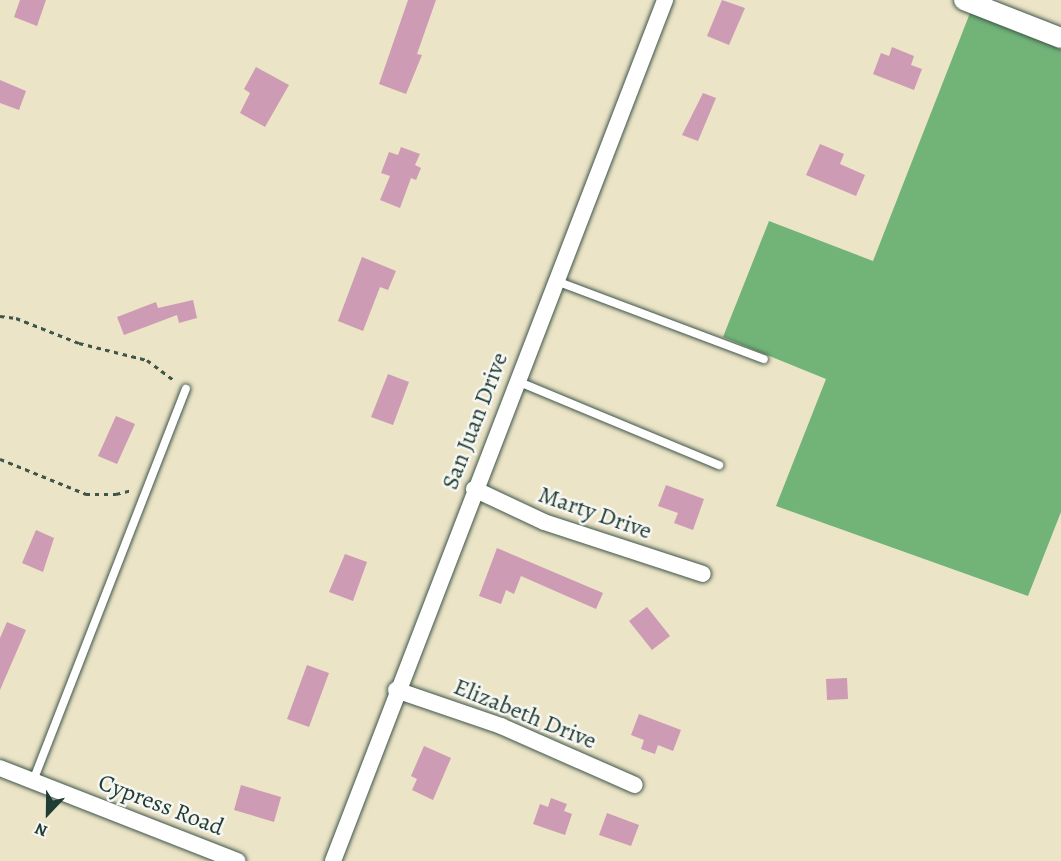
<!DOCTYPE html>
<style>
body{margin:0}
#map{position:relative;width:1061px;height:861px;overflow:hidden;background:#ece4c7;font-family:Alegreya,serif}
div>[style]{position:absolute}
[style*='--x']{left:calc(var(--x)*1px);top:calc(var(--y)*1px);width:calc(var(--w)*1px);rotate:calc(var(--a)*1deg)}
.forest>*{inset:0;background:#72b478}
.building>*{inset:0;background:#cd9bb4}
.path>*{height:3px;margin-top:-1.5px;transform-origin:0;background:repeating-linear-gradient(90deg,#3e564a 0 4.5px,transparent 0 9px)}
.roads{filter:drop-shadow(0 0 2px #3e564a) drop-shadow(0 0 2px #3e564a)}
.service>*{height:8px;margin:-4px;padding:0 4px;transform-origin:4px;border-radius:4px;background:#fff}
.minor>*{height:16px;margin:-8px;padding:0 8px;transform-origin:8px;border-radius:8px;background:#fff}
.tertiary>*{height:20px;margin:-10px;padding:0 10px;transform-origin:10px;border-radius:10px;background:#fff}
span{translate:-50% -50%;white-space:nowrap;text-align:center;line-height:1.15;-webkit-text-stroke:5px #f6f6f2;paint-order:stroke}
.street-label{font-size:24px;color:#1f3d34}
.north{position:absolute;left:18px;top:783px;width:60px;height:60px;-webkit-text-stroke:4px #f6f6f2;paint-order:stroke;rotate:202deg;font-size:16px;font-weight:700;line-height:24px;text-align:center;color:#1f3d34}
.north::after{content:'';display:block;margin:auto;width:21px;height:27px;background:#1f3d34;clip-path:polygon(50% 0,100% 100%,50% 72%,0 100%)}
</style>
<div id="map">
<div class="forest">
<i style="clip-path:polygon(970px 13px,1061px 49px,1061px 512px,1028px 596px,776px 506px,826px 379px,723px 337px,769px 221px,873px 261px)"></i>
</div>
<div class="building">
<i style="clip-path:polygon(20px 0,46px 0,37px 26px,14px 17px)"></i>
<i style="clip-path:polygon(408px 0,436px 0,417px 54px,422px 55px,406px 94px,379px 84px)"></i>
<i style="clip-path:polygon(722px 0,745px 8px,729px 45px,707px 36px)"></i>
<i style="clip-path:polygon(892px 47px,914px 56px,911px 65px,922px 69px,914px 90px,873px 74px,881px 53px,889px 56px)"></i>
<i style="clip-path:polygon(256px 67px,289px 85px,265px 127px,240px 113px,250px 93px,244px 89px)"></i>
<i style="clip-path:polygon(0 80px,26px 91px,19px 110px,0 103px)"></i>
<i style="clip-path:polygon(703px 93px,716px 98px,698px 141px,682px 135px)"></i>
<i style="clip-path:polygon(820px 144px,844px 154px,840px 164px,865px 175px,856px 196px,806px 175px)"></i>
<i style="clip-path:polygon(401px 147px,420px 154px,415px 165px,421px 168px,416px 180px,411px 178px,400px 208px,380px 200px,390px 176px,381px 173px,389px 152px,398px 155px)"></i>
<i style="clip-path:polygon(362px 257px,396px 271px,388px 290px,380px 287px,363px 331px,338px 321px)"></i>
<i style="clip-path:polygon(193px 300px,197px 318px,179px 323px,177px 315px,124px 335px,117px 317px,156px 302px,158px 308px)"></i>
<i style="clip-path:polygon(388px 374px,409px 382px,393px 425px,371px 417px)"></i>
<i style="clip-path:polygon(116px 416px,135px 424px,117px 464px,98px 456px)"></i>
<i style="clip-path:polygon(666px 485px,704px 499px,693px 530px,674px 523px,678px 513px,658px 506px)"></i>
<i style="clip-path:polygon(36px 530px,54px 538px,43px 572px,22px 563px)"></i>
<i style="clip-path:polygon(497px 548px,603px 593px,596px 609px,521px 576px,514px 594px,506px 590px,501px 604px,479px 596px)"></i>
<i style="clip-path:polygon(345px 554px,367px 562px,353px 601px,329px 592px)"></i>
<i style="clip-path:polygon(647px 607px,670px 636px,652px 650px,629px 621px)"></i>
<i style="clip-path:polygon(7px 622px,26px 630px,0 690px,0 638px)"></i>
<i style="clip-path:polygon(307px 665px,329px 673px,309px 727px,287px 719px)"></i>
<i style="clip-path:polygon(847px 678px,848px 699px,827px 700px,826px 679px)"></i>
<i style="clip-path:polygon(639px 714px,681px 730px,673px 751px,658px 745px,655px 754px,641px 749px,644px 740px,631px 735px)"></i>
<i style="clip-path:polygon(424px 746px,451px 758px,433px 800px,412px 790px,417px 779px,411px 776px)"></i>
<i style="clip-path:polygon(241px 785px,281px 797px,274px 822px,234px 810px)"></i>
<i style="clip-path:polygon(551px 798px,567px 804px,564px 811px,572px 814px,565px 835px,533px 824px,540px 804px,548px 807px)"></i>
<i style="clip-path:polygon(607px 813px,639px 825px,631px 846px,599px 835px)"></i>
</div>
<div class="path">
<i style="--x:0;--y:316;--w:16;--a:7"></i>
<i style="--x:16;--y:318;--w:68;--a:21.6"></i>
<i style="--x:79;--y:343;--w:70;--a:14"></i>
<i style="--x:147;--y:360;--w:35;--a:37"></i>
<i style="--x:0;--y:459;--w:93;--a:22.1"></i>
<i style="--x:86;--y:494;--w:30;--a:0"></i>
<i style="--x:116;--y:494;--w:16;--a:-14"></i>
</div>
<div class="roads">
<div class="service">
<i style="--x:556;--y:281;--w:222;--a:20.6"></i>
<i style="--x:517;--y:381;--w:219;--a:22.6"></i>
<i style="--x:33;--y:781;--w:421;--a:-68.7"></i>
</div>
<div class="minor">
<i style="--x:474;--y:489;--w:77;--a:25.2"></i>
<i style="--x:544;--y:522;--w:167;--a:18.1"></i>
<i style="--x:396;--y:690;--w:111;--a:18.9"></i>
<i style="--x:501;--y:726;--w:146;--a:23.8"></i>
<i style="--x:0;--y:768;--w:255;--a:21.4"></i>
<i style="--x:333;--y:861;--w:923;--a:-68.91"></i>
</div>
<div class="tertiary">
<i style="--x:964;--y:0;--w:104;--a:21.4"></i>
</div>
</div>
<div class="street-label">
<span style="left:475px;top:421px;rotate:-69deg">San Juan Drive</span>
<span style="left:595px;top:513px;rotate:19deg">Marty Drive</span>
<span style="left:525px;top:714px;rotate:22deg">Elizabeth Drive</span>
<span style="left:161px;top:805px;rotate:21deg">Cypress Road</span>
</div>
<div class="north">N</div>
</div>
